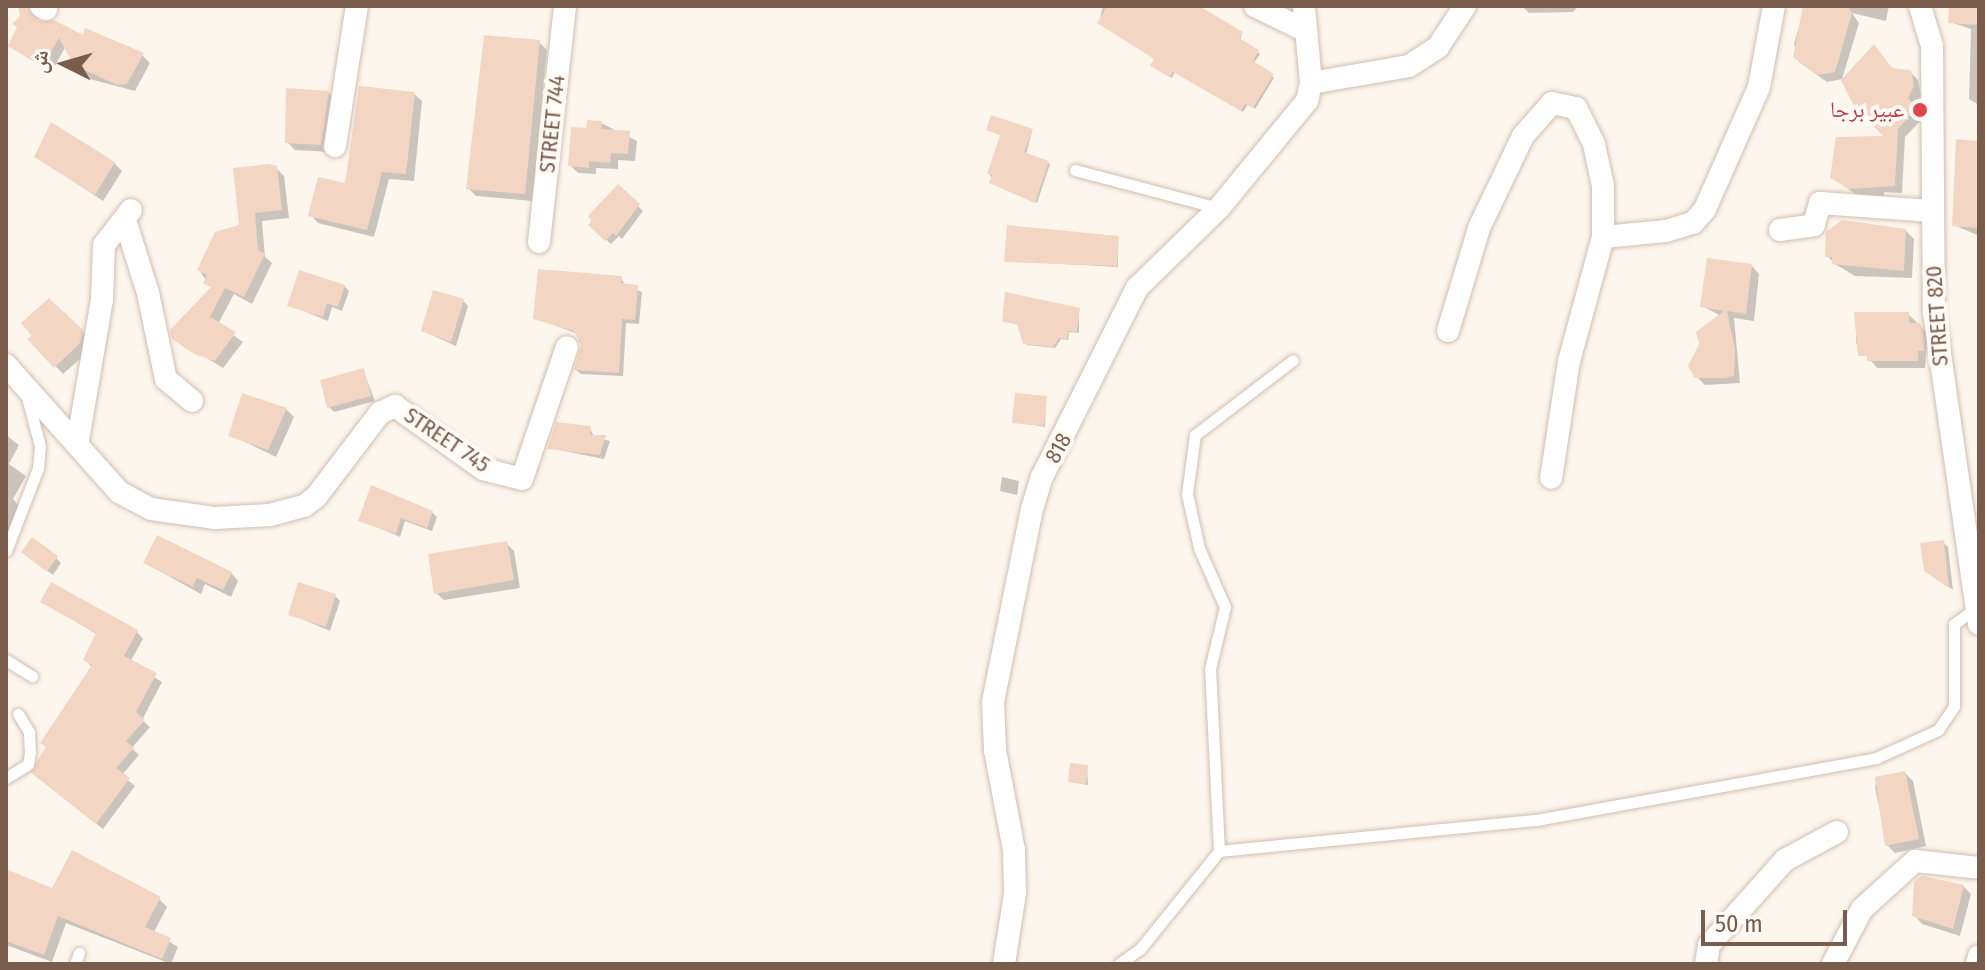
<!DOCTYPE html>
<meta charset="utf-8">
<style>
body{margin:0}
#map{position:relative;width:1985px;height:970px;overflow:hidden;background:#fdf6ec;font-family:"Fira Sans Condensed","Noto Naskh Arabic",sans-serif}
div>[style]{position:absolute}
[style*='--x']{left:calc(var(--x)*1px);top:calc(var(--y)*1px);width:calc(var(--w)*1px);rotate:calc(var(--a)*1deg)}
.shadow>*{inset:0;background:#0003}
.building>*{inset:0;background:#f3d5c3}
.roads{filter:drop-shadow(0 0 2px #d1beb0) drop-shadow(0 0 2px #d1beb0)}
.lane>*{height:11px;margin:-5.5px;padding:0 5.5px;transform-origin:5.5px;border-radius:5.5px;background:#fff}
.street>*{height:22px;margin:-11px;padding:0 11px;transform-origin:11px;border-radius:11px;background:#fff}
.dots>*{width:22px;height:22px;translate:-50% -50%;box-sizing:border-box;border:4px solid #fffaf3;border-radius:50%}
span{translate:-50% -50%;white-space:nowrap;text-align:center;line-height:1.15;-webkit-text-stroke:8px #fffaf3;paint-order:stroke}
.health-label{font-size:22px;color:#be3a42}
.right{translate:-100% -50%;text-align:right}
.street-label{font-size:22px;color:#7a5c4d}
.frame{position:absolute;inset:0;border:8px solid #7a5c4d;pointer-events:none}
.north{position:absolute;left:24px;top:24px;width:80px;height:80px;-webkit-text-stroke:6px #fffaf3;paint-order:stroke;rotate:275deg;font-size:22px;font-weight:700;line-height:32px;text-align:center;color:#7a5c4d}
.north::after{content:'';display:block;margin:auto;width:28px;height:36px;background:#7a5c4d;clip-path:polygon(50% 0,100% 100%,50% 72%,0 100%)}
.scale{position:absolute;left:1701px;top:910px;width:146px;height:36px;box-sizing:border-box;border:4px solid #7a5c4d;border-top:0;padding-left:10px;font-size:24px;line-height:28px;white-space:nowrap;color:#7a5c4d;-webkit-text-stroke:6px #fffaf3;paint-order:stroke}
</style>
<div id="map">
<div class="shadow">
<i style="clip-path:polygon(20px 6px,39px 23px,142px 55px,150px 63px,135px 91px,86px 78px,66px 46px,52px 71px,20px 49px)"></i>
<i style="clip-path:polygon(1103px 6px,1196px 6px,1242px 33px,1240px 41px,1260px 54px,1253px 64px,1274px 78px,1255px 109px,1248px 104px,1243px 112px,1175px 72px,1172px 78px,1155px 67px,1157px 59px,1099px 23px)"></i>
<i style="clip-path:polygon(1522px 6px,1579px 6px,1573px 12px,1529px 13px)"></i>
<i style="clip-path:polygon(1805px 6px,1889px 6px,1886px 21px,1852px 13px,1859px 23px,1842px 79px,1827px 82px,1799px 62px,1794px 44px)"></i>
<i style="clip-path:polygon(1973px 6px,1979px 6px,1979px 105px,1969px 99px,1971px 29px,1950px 22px)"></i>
<i style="clip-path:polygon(539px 42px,547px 50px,532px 201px,476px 196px,468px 188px)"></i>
<i style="clip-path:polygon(1874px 47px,1894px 70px,1910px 72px,1918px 80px,1921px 95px,1915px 108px,1924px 117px,1905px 137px,1902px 193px,1884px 192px,1884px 198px,1858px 196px,1832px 177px,1888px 138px)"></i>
<i style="clip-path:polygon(329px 93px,336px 101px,329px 152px,295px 150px,287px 142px)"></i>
<i style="clip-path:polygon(414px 94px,422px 101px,414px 181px,389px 179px,374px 237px,318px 223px,311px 215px,346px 186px)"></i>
<i style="clip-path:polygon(601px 123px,637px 141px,635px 161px,618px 160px,618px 169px,596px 168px,596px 174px,578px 173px,570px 165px,588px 130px)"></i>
<i style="clip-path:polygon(1032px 131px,1026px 155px,1050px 164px,1037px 203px,994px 184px,989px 173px,1002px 136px)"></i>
<i style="clip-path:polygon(1979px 143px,1979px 236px,1954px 225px)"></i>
<i style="clip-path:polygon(37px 157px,114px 163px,122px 171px,103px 201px)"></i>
<i style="clip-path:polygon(276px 168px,284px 176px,289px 218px,262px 221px,265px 257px,272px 263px,252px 304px,234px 294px,218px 324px,243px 342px,223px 368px,174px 338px,212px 289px,199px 270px,242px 227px)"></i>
<i style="clip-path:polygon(618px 187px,643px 211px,622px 239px,619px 236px,611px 244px,590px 225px,593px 214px)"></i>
<i style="clip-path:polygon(1844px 222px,1906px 231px,1914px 239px,1912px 278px,1855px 276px,1835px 264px,1827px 256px,1828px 233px)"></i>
<i style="clip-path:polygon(1118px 238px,1118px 267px,1006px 261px)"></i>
<i style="clip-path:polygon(1752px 266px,1759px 274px,1754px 321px,1734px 318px,1740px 383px,1705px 385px,1697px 377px,1721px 316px,1702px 306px)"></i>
<i style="clip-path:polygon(621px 278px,626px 286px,642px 292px,639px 324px,626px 323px,623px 376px,581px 374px,576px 370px,583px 345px,578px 334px,535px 318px)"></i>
<i style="clip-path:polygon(344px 286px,349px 291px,342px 311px,332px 307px,328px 321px,289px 305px)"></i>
<i style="clip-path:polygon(49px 300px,90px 340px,88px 352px,63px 374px,30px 339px)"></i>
<i style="clip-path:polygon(463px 301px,468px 306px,456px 346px,423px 331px)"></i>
<i style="clip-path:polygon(1079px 309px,1079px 333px,1069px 332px,1068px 340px,1061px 339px,1055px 348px,1027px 345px,1019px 325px,1004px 321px)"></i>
<i style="clip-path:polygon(1856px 314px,1908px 314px,1928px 333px,1925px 368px,1877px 368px,1856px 343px)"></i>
<i style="clip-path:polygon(363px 370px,375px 401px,334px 412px,329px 407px)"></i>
<i style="clip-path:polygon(1046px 398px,1045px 427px,1014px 422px)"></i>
<i style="clip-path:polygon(286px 409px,294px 417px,276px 457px,231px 435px)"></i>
<i style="clip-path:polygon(590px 428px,594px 437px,610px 441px,604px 459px,549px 448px)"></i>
<i style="clip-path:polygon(6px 435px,19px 445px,9px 464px,26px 476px,13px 499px,20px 507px,6px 538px)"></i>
<i style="clip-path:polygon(1002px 477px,1019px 481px,1017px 495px,1000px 491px)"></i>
<i style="clip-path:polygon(432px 512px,437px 517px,432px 531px,405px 521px,400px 537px,361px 520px)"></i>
<i style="clip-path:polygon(1943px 542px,1948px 547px,1953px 590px,1926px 570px)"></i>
<i style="clip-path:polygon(506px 543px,514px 551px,520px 588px,444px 600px,436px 593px)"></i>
<i style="clip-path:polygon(28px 557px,56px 558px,61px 563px,53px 575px)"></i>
<i style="clip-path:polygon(145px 563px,231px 573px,238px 581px,231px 597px,205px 584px,201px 594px)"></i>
<i style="clip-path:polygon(335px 596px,340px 601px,330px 631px,290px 614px)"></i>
<i style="clip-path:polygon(43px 602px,137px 632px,143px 639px,130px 662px,162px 682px,142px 720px,150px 727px,132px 748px,139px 755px,122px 775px,135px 786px,103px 829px,40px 779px,93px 668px,85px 660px,98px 635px)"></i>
<i style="clip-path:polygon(1087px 767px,1088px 785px,1070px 782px)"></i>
<i style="clip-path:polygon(1905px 773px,1913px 781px,1926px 846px,1895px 853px,1887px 845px,1875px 787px,1877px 779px)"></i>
<i style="clip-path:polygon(6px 871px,53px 891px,159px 899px,167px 907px,154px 932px,178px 947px,171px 964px,66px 923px,52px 962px,6px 945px)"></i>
<i style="clip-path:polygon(1963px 886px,1971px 894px,1960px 936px,1922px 924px,1914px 915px)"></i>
</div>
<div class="building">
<i style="clip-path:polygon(18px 6px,27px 6px,40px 21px,54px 20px,83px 35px,85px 28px,144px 53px,127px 84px,117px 85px,85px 70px,77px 71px,59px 38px,44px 64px,36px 63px,8px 46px,17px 27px,12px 24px,20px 16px)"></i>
<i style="clip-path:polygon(1107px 6px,1199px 6px,1243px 32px,1239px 38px,1259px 50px,1253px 61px,1274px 74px,1253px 108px,1245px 104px,1241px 111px,1173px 72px,1169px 77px,1150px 66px,1154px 59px,1097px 23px)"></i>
<i style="clip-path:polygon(1803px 6px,1847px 6px,1852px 13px,1835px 72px,1817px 75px,1793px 57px)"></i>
<i style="clip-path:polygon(1949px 6px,1979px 8px,1979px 25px,1948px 23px)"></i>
<i style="clip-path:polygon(484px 35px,540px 40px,525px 194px,466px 189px)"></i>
<i style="clip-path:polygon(1874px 44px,1892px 68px,1911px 70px,1914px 86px,1908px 98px,1917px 108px,1898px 129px,1895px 186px,1849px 189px,1830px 178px,1836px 137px,1883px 136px,1853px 104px,1841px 80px)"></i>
<i style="clip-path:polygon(359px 86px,415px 92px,406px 174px,382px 172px,367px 230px,308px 216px,318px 177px,345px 183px)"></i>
<i style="clip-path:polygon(286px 88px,329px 91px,321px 145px,285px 143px)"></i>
<i style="clip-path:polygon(991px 115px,1033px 129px,1024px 152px,1049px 161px,1035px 203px,989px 183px,992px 175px,987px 174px,1000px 135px,986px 130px)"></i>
<i style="clip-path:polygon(587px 120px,602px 121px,601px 129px,630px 131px,628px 154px,611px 153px,610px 163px,589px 161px,589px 168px,568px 166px,571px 127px,586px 128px)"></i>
<i style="clip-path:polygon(51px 122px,115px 162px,95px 195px,34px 157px)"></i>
<i style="clip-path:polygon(1956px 139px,1979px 141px,1979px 228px,1952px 226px)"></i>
<i style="clip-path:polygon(269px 164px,277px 166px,282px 210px,255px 213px,258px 250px,265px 254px,244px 297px,225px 288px,210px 317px,236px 332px,215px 361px,194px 354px,172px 339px,170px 330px,211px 287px,203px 283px,207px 275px,197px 270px,215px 232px,239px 225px,233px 168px)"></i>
<i style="clip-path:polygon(618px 184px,640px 204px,616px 236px,613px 233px,605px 241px,588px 225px,592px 221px,588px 216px)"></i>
<i style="clip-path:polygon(1842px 220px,1906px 229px,1904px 271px,1832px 264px,1832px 257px,1825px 257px,1826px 232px)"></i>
<i style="clip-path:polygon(1007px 225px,1119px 236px,1117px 266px,1004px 262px)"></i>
<i style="clip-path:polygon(1707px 258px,1752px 264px,1746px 314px,1727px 311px,1735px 349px,1734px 376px,1726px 378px,1695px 378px,1688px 366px,1699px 344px,1696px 332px,1724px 311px,1700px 307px)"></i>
<i style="clip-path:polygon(538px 269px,622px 276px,621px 283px,638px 285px,635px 320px,622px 319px,619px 373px,574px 370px,581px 345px,574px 331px,533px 319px)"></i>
<i style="clip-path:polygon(299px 270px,345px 285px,338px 307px,327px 303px,323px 317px,287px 306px)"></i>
<i style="clip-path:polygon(433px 290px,464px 299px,451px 342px,421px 331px)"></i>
<i style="clip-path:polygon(1005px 292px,1080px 308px,1077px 332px,1068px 331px,1067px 339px,1059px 338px,1053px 347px,1023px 344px,1017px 324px,1002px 322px)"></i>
<i style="clip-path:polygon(49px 298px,83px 330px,80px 343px,54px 368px,27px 339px,32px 336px,21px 323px)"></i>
<i style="clip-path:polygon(1854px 312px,1909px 312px,1909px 323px,1920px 323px,1923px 333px,1924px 351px,1918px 351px,1918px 361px,1867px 361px,1867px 356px,1858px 356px)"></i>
<i style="clip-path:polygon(364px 368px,371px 396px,327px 408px,320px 380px)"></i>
<i style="clip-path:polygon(242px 393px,287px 408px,268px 450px,228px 436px)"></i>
<i style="clip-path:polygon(1015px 393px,1047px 396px,1044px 426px,1012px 423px)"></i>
<i style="clip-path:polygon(556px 422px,591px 426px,590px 435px,606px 435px,600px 455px,547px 449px)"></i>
<i style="clip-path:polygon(371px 485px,433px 511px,427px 528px,401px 518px,396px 534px,358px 521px)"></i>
<i style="clip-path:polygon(157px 535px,232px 572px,223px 590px,197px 578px,193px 587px,143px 563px)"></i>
<i style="clip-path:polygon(32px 537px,58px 556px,47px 572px,21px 552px)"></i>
<i style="clip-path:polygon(1944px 540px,1949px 588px,1924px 571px,1920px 543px)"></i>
<i style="clip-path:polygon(507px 541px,514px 580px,434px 594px,428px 554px)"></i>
<i style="clip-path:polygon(51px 582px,138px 630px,124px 656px,157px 673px,136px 712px,145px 720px,126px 741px,134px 748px,116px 768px,130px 778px,96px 824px,30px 772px,46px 747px,40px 743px,92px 665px,83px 660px,96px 633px,40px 602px)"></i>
<i style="clip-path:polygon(298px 582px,336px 594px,326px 627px,288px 615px)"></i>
<i style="clip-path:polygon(1070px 763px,1088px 765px,1086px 784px,1068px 782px)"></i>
<i style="clip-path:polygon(1905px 771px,1919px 839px,1885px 846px,1875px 777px)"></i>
<i style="clip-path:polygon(72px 850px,161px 897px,145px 927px,171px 938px,162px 959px,58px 916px,44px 955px,6px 941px,6px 869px,52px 888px)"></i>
<i style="clip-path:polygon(1922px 876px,1964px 885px,1953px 929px,1912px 916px,1914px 882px)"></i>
</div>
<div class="roads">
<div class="lane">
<i style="--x:1075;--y:170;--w:149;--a:14.8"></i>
<i style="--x:6;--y:551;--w:89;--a:-68.9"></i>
<i style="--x:38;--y:468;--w:22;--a:-85"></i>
<i style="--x:40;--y:446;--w:47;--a:-104.9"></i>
<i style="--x:6;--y:660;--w:31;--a:32"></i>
<i style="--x:6;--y:778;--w:26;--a:-32"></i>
<i style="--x:28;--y:764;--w:11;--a:-80"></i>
<i style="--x:30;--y:753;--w:21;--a:-93"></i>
<i style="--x:29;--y:732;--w:21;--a:-121"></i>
<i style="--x:1219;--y:851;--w:319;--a:-5.6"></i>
<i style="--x:1536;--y:820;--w:346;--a:-10.3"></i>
<i style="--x:1876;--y:758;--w:68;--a:-24.3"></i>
<i style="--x:1938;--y:730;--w:29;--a:-56"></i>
<i style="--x:1954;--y:706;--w:82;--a:-90"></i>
<i style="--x:1954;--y:624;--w:27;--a:-36"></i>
<i style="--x:75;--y:964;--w:12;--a:-70"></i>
<i style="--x:1119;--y:964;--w:26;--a:-36"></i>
<i style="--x:1140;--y:949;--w:126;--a:-51.1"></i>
<i style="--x:1219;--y:851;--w:182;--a:-92.8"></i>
<i style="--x:1210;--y:669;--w:64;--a:-76.4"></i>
<i style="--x:1225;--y:607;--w:64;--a:-113.8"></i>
<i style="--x:1199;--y:548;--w:55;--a:-102.5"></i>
<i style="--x:1187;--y:494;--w:60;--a:-82.3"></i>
<i style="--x:1195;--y:435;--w:123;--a:-37.4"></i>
</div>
<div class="street">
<i style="--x:41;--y:6;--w:6;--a:31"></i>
<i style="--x:1255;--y:6;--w:57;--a:26.1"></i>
<i style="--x:1920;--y:6;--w:42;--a:73.3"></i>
<i style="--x:1932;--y:46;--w:266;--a:89.6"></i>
<i style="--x:1934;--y:312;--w:315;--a:81.8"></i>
<i style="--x:1311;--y:83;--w:99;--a:-9.8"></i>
<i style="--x:1409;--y:66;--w:35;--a:-33"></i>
<i style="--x:1438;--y:47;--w:49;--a:-56.6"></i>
<i style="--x:335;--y:146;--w:142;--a:-81.1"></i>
<i style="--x:125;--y:220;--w:77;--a:72.5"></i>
<i style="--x:148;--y:293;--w:88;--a:78.2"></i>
<i style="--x:166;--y:379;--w:34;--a:40"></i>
<i style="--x:1780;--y:230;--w:34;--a:-8"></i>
<i style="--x:1814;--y:225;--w:23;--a:-75"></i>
<i style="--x:1820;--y:203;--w:112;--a:4.1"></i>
<i style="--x:1603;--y:237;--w:63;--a:-5.4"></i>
<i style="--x:1666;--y:231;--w:28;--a:-17"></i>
<i style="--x:1693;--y:223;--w:18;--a:-49"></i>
<i style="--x:1705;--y:209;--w:133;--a:-66.1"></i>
<i style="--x:1759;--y:87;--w:82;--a:-79.5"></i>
<i style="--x:539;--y:242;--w:237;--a:-83.7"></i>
<i style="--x:1448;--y:331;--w:108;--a:-73.2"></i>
<i style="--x:1479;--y:228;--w:102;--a:-64.4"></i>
<i style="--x:1523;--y:136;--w:44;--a:-48.7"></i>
<i style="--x:1552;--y:103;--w:25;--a:12"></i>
<i style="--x:1576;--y:108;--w:40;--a:63.4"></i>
<i style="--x:1594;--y:144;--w:43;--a:77.9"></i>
<i style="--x:1603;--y:186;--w:51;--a:90"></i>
<i style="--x:1603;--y:237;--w:129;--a:105.3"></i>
<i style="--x:1569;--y:361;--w:118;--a:98.7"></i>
<i style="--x:6;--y:365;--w:170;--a:48.3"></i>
<i style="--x:119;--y:492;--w:36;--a:28"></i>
<i style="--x:151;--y:509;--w:65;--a:8"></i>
<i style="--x:215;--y:518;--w:55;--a:-3.1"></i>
<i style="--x:270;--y:515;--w:35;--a:-15"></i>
<i style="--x:304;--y:506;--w:15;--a:-37"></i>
<i style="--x:316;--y:497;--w:106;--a:-52.7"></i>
<i style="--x:380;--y:413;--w:17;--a:-25"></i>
<i style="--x:395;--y:406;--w:108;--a:35.6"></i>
<i style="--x:483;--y:469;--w:40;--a:14.4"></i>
<i style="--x:522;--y:479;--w:139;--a:-71.2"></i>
<i style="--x:78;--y:440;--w:142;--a:-80.3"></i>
<i style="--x:102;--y:300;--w:55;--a:-87.9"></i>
<i style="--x:104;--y:245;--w:44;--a:-52.4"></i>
<i style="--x:1004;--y:964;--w:72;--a:-81.2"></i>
<i style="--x:1015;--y:893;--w:43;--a:-91.3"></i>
<i style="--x:1014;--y:850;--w:102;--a:-100.8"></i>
<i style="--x:995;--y:750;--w:48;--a:-92.4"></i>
<i style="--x:993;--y:702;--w:197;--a:-78.6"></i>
<i style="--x:1032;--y:509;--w:34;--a:-73"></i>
<i style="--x:1042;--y:477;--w:212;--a:-63.3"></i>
<i style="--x:1137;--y:288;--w:115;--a:-44.3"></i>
<i style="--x:1219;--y:208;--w:139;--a:-50.6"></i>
<i style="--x:1307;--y:101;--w:18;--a:-77"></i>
<i style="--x:1311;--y:83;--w:77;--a:-95.2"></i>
<i style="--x:1706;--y:964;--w:19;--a:-81"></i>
<i style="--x:1709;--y:945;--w:114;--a:-48.2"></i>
<i style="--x:1785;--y:860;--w:59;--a:-28.3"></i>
<i style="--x:1833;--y:964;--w:62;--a:-62.2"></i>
<i style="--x:1862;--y:909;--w:72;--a:-42.2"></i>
<i style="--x:1915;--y:861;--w:64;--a:6.2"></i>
<i style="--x:1977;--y:964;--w:8;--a:-76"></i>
</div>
</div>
<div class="dots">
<i style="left:1920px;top:110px;background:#e0444e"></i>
</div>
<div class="health-label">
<span class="right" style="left:1904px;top:110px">عبير برجا</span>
</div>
<div class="street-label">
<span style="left:552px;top:124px;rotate:-84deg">STREET 744</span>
<span style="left:1937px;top:316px;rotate:-94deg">STREET 820</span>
<span style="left:447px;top:440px;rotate:34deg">STREET 745</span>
<span style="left:1058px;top:448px;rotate:-61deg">818</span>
</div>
<div class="frame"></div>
<div class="north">ش</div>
<div class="scale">50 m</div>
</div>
